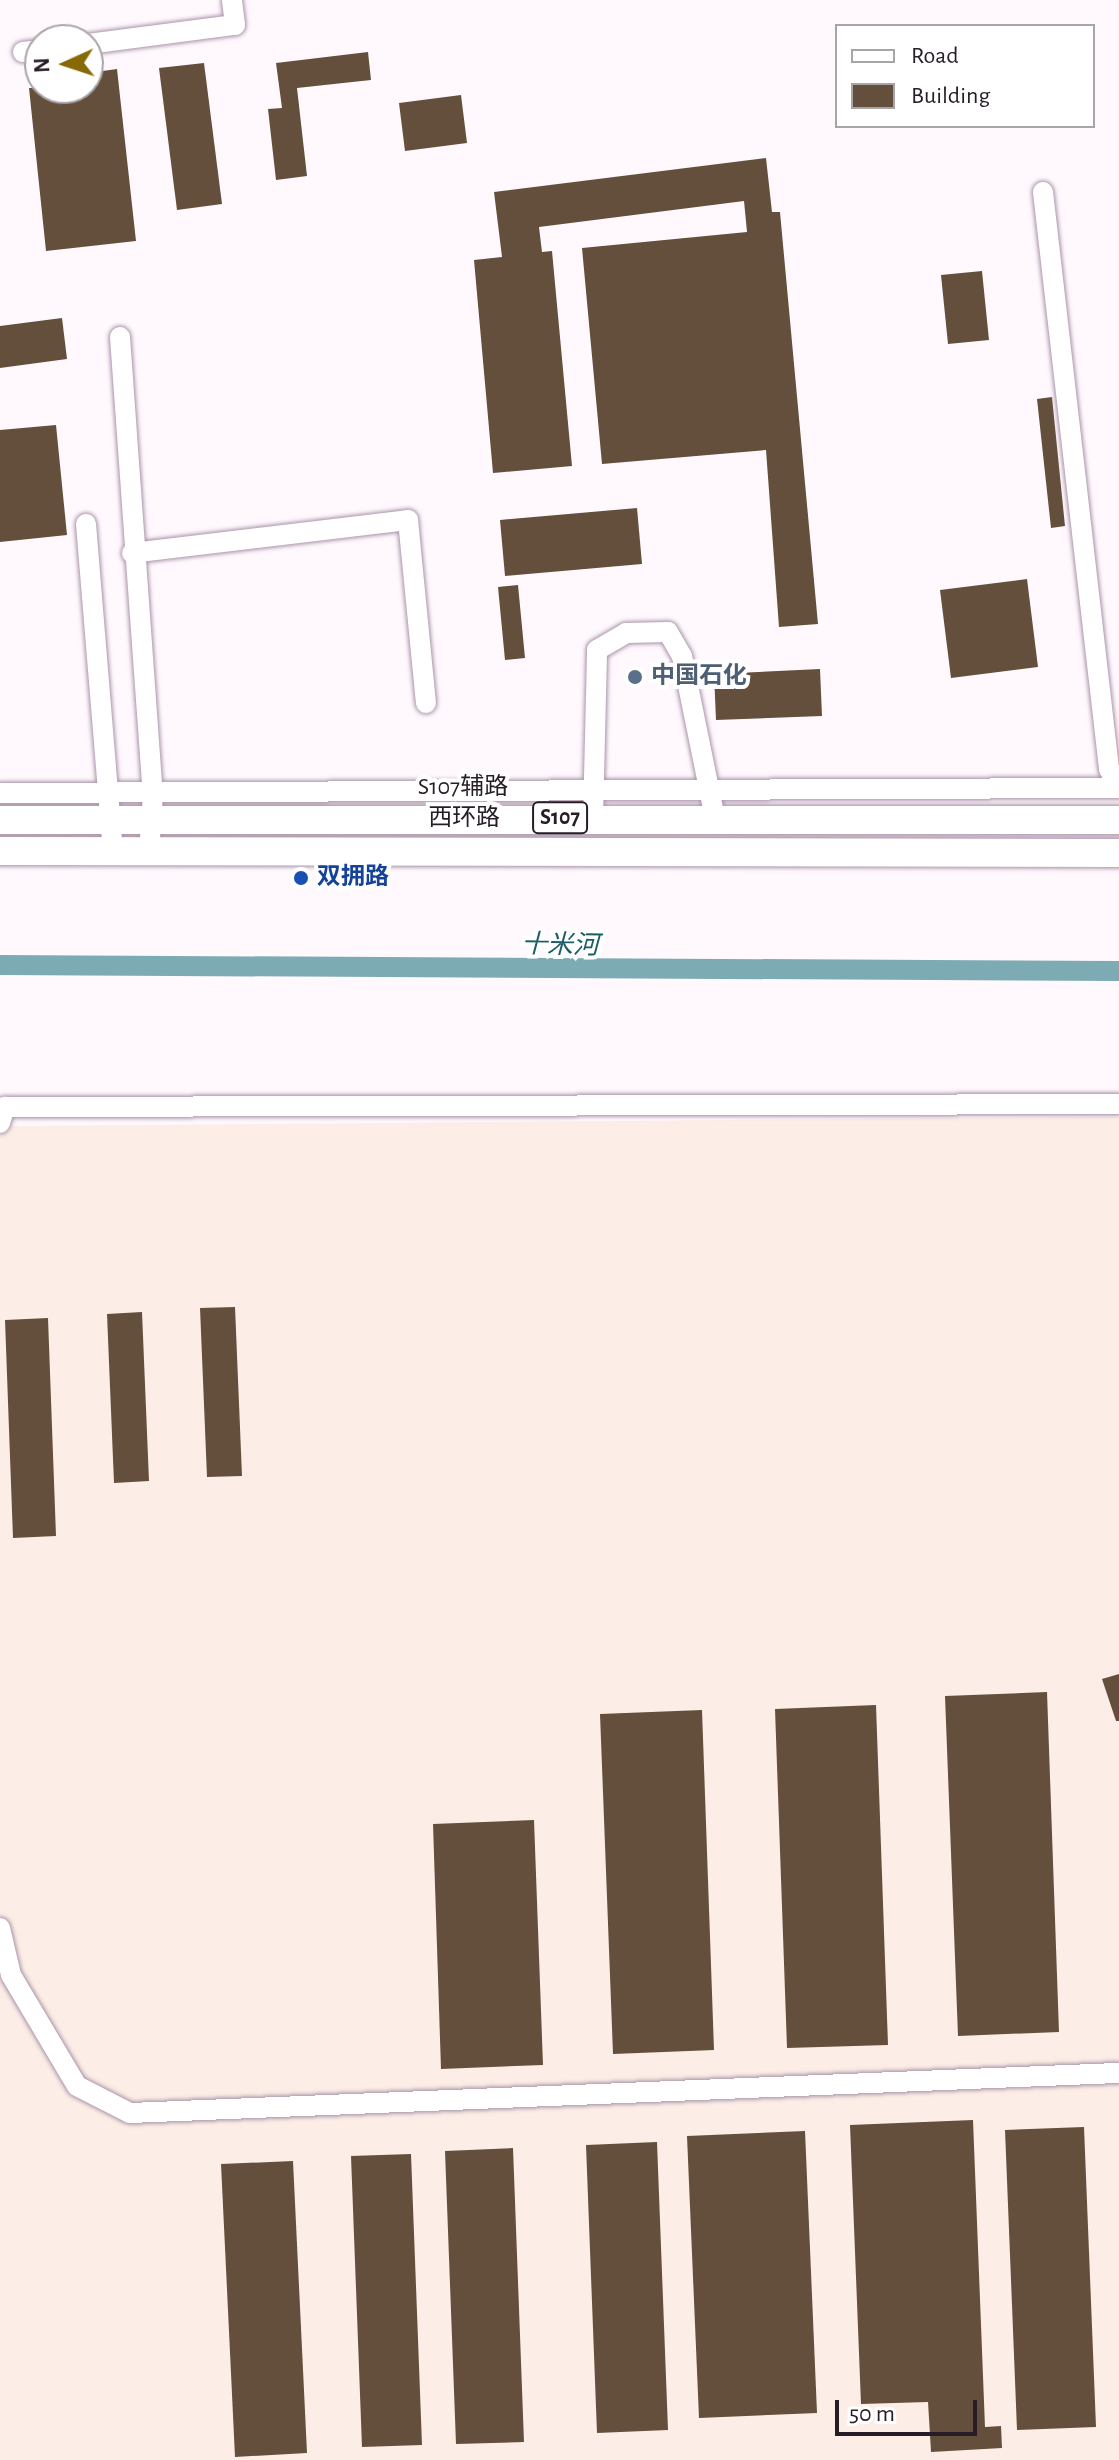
<!DOCTYPE html>
<meta charset="utf-8">
<style>
body{margin:0}
#map{position:relative;width:1119px;height:2460px;overflow:hidden;background:#fff9fe;font-family:"Alegreya Sans","Noto Sans SC",sans-serif}
div>[style]{position:absolute}
[style*='--x']{left:calc(var(--x)*1px);top:calc(var(--y)*1px);width:calc(var(--w)*1px);rotate:calc(var(--a)*1deg)}
.industrial>*{inset:0;background:#fceee6}
.canal>*{height:20px;margin:-10px;padding:0 10px;transform-origin:10px;border-radius:10px;background:#7cabb4}
.building>*{inset:0;background:#644f3c}
.roads{filter:drop-shadow(0 0 2px #ab94a9) drop-shadow(0 0 2px #ab94a9)}
.minor>*{height:20px;margin:-10px;padding:0 10px;transform-origin:10px;border-radius:10px;background:#fff}
.highway>*{height:28px;margin:-14px;padding:0 14px;transform-origin:14px;border-radius:14px;background:#fff}
.dots>*{width:22px;height:22px;translate:-50% -50%;box-sizing:border-box;border:4px solid #fff;border-radius:50%}
span{translate:-50% -50%;white-space:nowrap;text-align:center;line-height:1.15;-webkit-text-stroke:8px #fff;paint-order:stroke}
.shield-label span{padding:2px 6px;background:#fff;border:2px solid;border-radius:6px;-webkit-text-stroke-width:0}
.shield-label{font-size:22px;color:#261d26;font-weight:700}
.service-label{font-size:24px;color:#4e5e75;font-weight:700}
.left{translate:0 -50%;text-align:left}
.street-label{font-size:24px;color:#261d26}
.transit-label{font-size:24px;color:#164399;font-weight:700}
.water-label{font-size:26px;color:#1c5c67;font-style:italic}
.legend{position:absolute;left:835px;top:24px;width:260px;height:104px;box-sizing:border-box;background:#fff;border:2px solid #a8a5a8;margin:0;padding:10px 14px;list-style:none;font-size:24px;color:#261d26}
.legend li{display:flex;align-items:center;gap:16px;height:40px}
.legend b{width:40px;border:2px solid #a8a5a8}
.north{position:absolute;left:24px;top:24px;width:80px;height:80px;box-sizing:border-box;background:#fff;border:2px solid #a8a5a8;border-radius:50%;rotate:267deg;font-size:22px;font-weight:700;line-height:32px;text-align:center;color:#261d26}
.north::after{content:'';display:block;margin:auto;width:28px;height:36px;background:#876a06;clip-path:polygon(50% 0,100% 100%,50% 72%,0 100%)}
.scale{position:absolute;left:835px;top:2400px;width:142px;height:36px;box-sizing:border-box;border:4px solid #261d26;border-top:0;padding-left:10px;font-size:24px;line-height:28px;white-space:nowrap;color:#261d26;-webkit-text-stroke:6px #fff;paint-order:stroke}
</style>
<div id="map">
<div class="industrial">
<i style="clip-path:polygon(1119px 1117px,1119px 2460px,0 2460px,0 1126px)"></i>
</div>
<div class="canal">
<i style="--x:0;--y:965;--w:1119;--a:0.31"></i>
</div>
<div class="building">
<i style="clip-path:polygon(368px 52px,371px 80px,297px 88px,307px 176px,276px 180px,268px 109px,282px 108px,276px 63px)"></i>
<i style="clip-path:polygon(204px 63px,222px 204px,177px 210px,159px 68px)"></i>
<i style="clip-path:polygon(117px 69px,136px 241px,46px 251px,29px 88px,88px 88px,88px 73px)"></i>
<i style="clip-path:polygon(461px 95px,467px 143px,405px 151px,399px 103px)"></i>
<i style="clip-path:polygon(766px 158px,772px 212px,780px 212px,818px 624px,779px 627px,766px 450px,602px 464px,582px 248px,747px 232px,744px 201px,539px 227px,542px 252px,552px 251px,572px 466px,493px 473px,474px 260px,502px 257px,494px 192px)"></i>
<i style="clip-path:polygon(982px 271px,989px 340px,948px 344px,941px 275px)"></i>
<i style="clip-path:polygon(62px 318px,67px 359px,0 368px,0 326px)"></i>
<i style="clip-path:polygon(1052px 397px,1065px 526px,1051px 528px,1037px 399px)"></i>
<i style="clip-path:polygon(56px 425px,67px 535px,0 542px,0 430px)"></i>
<i style="clip-path:polygon(637px 508px,642px 564px,505px 576px,500px 520px)"></i>
<i style="clip-path:polygon(1027px 579px,1038px 667px,951px 678px,940px 590px)"></i>
<i style="clip-path:polygon(518px 585px,525px 658px,505px 660px,498px 587px)"></i>
<i style="clip-path:polygon(820px 669px,822px 716px,716px 720px,714px 674px)"></i>
<i style="clip-path:polygon(235px 1307px,242px 1476px,207px 1477px,200px 1308px)"></i>
<i style="clip-path:polygon(142px 1312px,149px 1481px,114px 1483px,107px 1314px)"></i>
<i style="clip-path:polygon(48px 1318px,56px 1536px,13px 1538px,5px 1320px)"></i>
<i style="clip-path:polygon(1119px 1674px,1119px 1721px,1116px 1721px,1102px 1679px)"></i>
<i style="clip-path:polygon(1047px 1692px,1059px 2032px,958px 2036px,945px 1696px)"></i>
<i style="clip-path:polygon(876px 1705px,888px 2045px,787px 2048px,775px 1709px)"></i>
<i style="clip-path:polygon(702px 1710px,714px 2050px,613px 2054px,600px 1714px)"></i>
<i style="clip-path:polygon(534px 1820px,543px 2065px,441px 2069px,433px 1824px)"></i>
<i style="clip-path:polygon(973px 2120px,985px 2427px,1001px 2426px,1002px 2448px,931px 2452px,928px 2402px,861px 2404px,850px 2125px)"></i>
<i style="clip-path:polygon(1084px 2127px,1096px 2427px,1017px 2430px,1005px 2130px)"></i>
<i style="clip-path:polygon(805px 2131px,817px 2413px,699px 2418px,687px 2136px)"></i>
<i style="clip-path:polygon(657px 2142px,668px 2430px,597px 2433px,586px 2145px)"></i>
<i style="clip-path:polygon(513px 2148px,524px 2442px,456px 2444px,445px 2151px)"></i>
<i style="clip-path:polygon(411px 2154px,422px 2445px,362px 2447px,351px 2156px)"></i>
<i style="clip-path:polygon(293px 2161px,307px 2453px,235px 2457px,221px 2164px)"></i>
</div>
<div class="roads">
<div class="minor">
<i style="--x:88;--y:44;--w:148;--a:-7.4"></i>
<i style="--x:235;--y:25;--w:25;--a:-97"></i>
<i style="--x:23;--y:52;--w:17;--a:-7"></i>
<i style="--x:1043;--y:192;--w:581;--a:83.47"></i>
<i style="--x:1109;--y:769;--w:21;--a:62"></i>
<i style="--x:120;--y:337;--w:458;--a:85.9"></i>
<i style="--x:153;--y:794;--w:59;--a:93.9"></i>
<i style="--x:86;--y:524;--w:329;--a:85.3"></i>
<i style="--x:132;--y:553;--w:278;--a:-6.8"></i>
<i style="--x:408;--y:520;--w:184;--a:84.4"></i>
<i style="--x:0;--y:793;--w:1119;--a:-0.26"></i>
<i style="--x:593;--y:818;--w:168;--a:-88.6"></i>
<i style="--x:597;--y:650;--w:34;--a:-30"></i>
<i style="--x:626;--y:633;--w:42;--a:-1.4"></i>
<i style="--x:668;--y:632;--w:28;--a:60"></i>
<i style="--x:682;--y:656;--w:165;--a:78.5"></i>
<i style="--x:0;--y:1123;--w:17;--a:-73"></i>
<i style="--x:5;--y:1107;--w:1114;--a:-0.15"></i>
<i style="--x:0;--y:1928;--w:48;--a:76.8"></i>
<i style="--x:11;--y:1975;--w:129;--a:59.3"></i>
<i style="--x:77;--y:2086;--w:59;--a:27"></i>
<i style="--x:130;--y:2113;--w:990;--a:-2.32"></i>
</div>
<div class="highway">
<i style="--x:0;--y:820;--w:1119;--a:0"></i>
<i style="--x:0;--y:851;--w:1119;--a:0.1"></i>
</div>
</div>
<div class="dots">
<i style="left:635px;top:677px;background:#5c6f8a"></i>
<i style="left:301px;top:878px;background:#1a4fb4"></i>
</div>
<div class="shield-label">
<span style="left:560px;top:818px">S107</span>
</div>
<div class="service-label">
<span class="left" style="left:651px;top:677px">中国石化</span>
</div>
<div class="street-label">
<span style="left:463px;top:788px">S107辅路</span>
<span style="left:464px;top:819px">西环路</span>
</div>
<div class="transit-label">
<span class="left" style="left:317px;top:878px">双拥路</span>
</div>
<div class="water-label">
<span style="left:560px;top:946px;rotate:1deg">十米河</span>
</div>
<ul class="legend">
<li><b style="height:10px;background:#fff"></b>Road</li>
<li><b style="height:22px;background:#644f3c"></b>Building</li>
</ul>
<div class="north">N</div>
<div class="scale">50 m</div>
</div>
